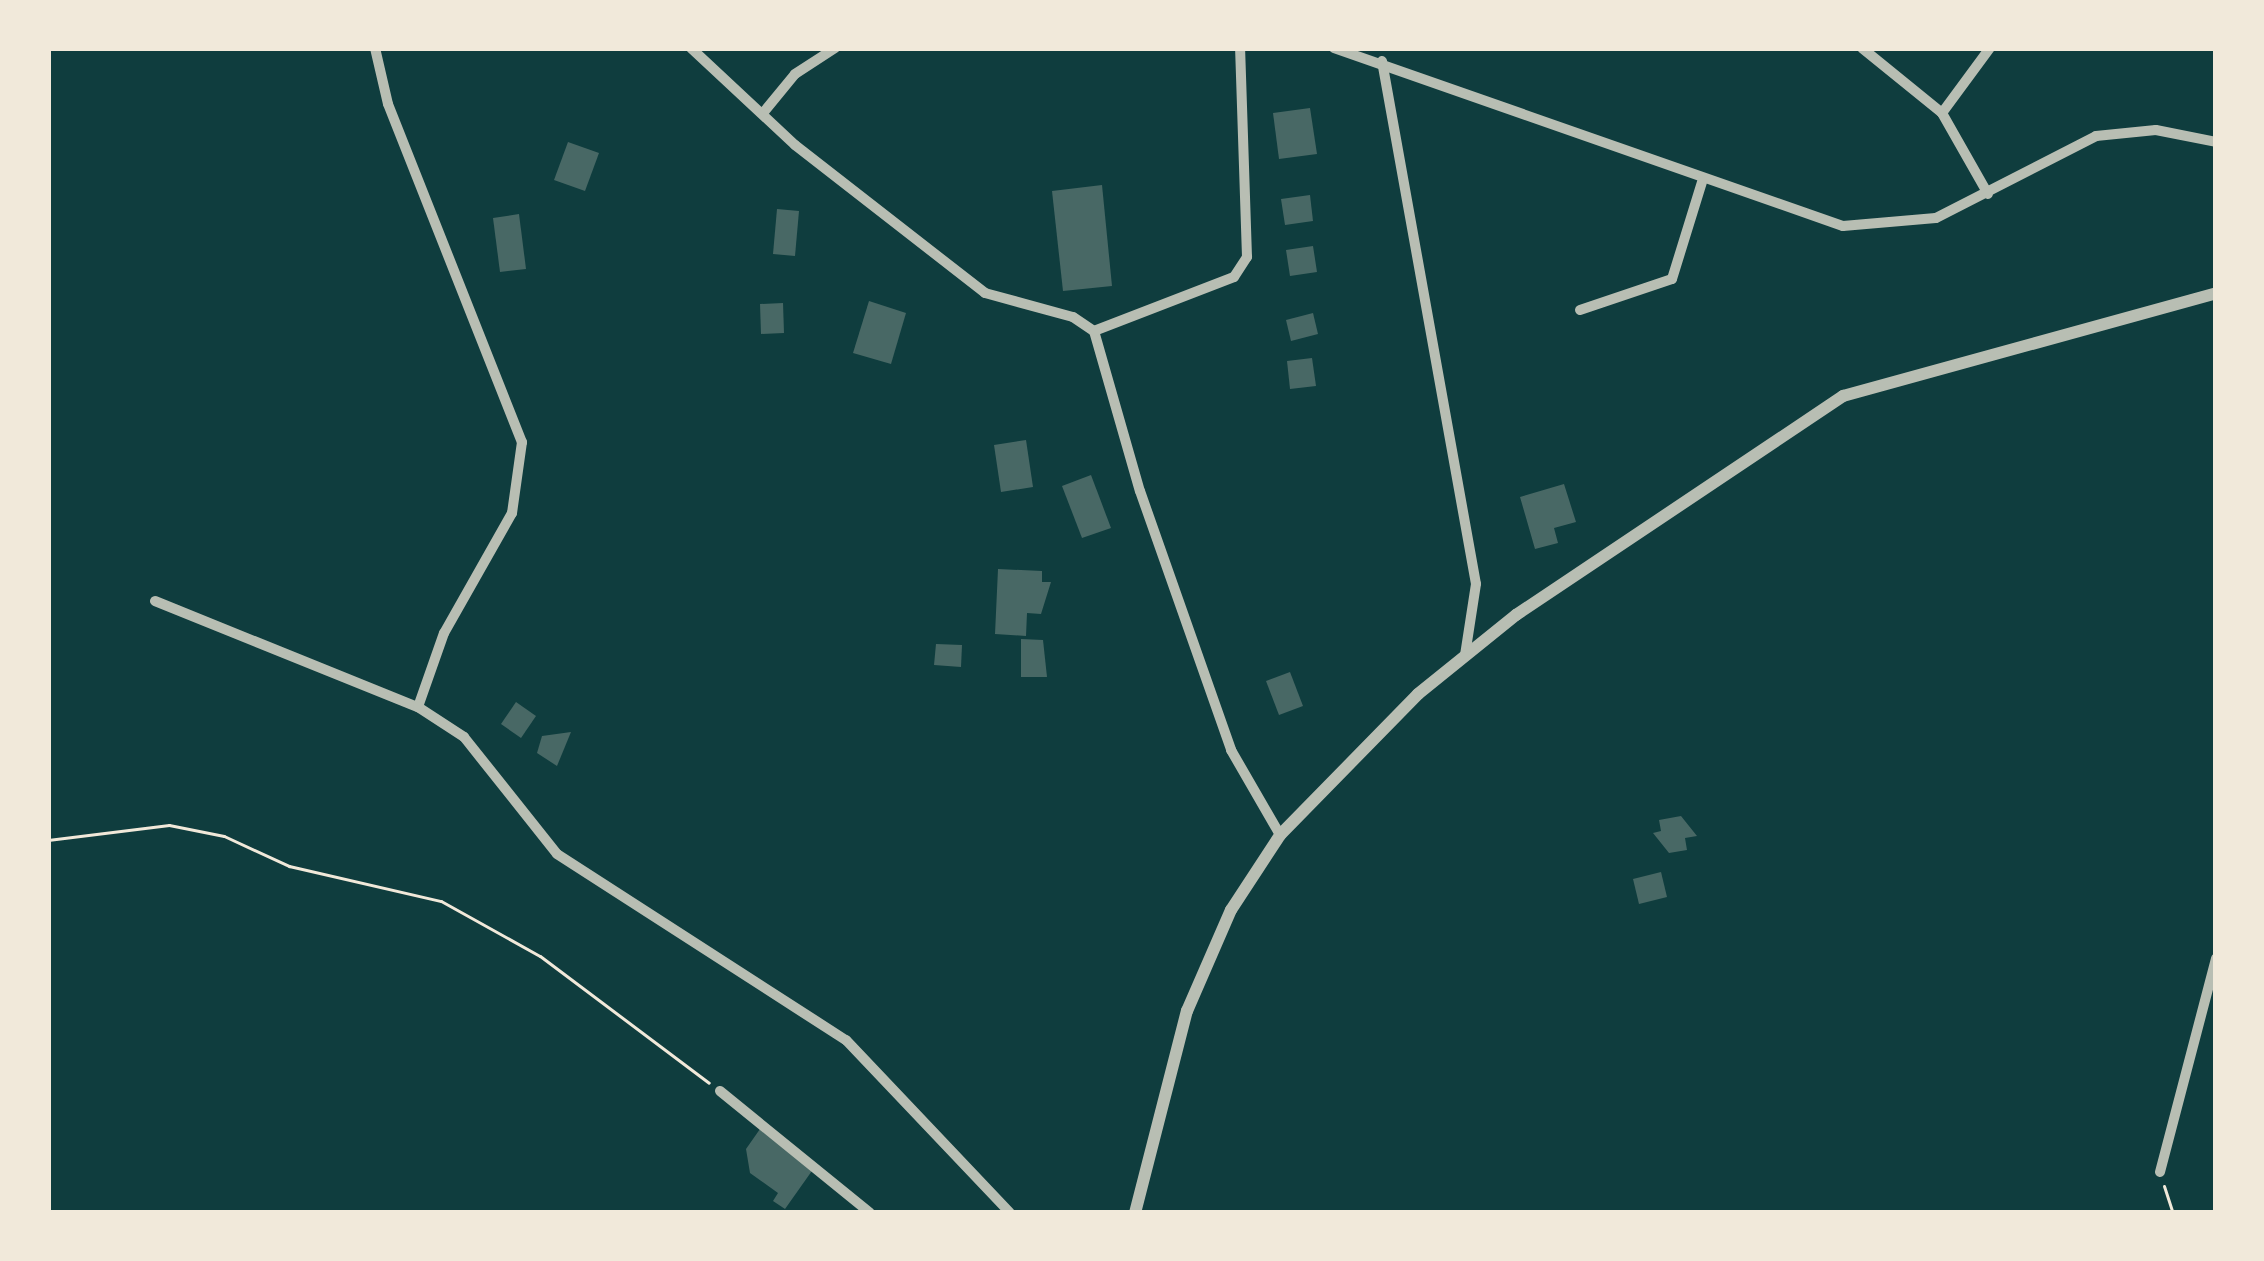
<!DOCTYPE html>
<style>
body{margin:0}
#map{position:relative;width:2264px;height:1261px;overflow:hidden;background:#0f3d3e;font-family:Rubik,sans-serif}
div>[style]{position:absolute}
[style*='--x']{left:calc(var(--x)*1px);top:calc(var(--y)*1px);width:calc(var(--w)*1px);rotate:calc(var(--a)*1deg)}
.building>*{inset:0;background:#486865}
.path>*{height:3px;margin:-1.5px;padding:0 1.5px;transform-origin:1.5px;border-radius:1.5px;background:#f1e9da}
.minor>*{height:10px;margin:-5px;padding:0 5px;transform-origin:5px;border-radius:5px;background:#b8beb3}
.tertiary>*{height:12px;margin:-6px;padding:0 6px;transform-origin:6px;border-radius:6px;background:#b8beb3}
span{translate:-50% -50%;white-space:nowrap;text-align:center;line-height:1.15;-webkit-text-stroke:9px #f1e9da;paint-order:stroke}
.frame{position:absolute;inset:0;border:51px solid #f1e9da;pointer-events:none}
</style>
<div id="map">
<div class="building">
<i style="clip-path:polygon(1310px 108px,1317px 154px,1279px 159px,1273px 113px)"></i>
<i style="clip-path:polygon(568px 142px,599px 153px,585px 191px,554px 180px)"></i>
<i style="clip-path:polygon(1102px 185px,1112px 286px,1063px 291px,1052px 191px)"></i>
<i style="clip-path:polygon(1310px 195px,1313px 221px,1285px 225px,1281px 199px)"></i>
<i style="clip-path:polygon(777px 209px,799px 211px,795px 256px,773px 254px)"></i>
<i style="clip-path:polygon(519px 214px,526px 269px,500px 272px,493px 218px)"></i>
<i style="clip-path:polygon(1313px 246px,1317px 272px,1290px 276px,1286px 250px)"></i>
<i style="clip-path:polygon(869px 301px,906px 313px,891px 364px,853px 353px)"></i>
<i style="clip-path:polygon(783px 303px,784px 333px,761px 334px,760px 304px)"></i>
<i style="clip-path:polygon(1313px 313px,1318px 334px,1291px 341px,1286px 320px)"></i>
<i style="clip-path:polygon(1312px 358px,1316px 386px,1290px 389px,1287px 361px)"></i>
<i style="clip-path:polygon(1026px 440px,1033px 487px,1001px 492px,994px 445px)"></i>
<i style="clip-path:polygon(1091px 475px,1111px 528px,1082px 538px,1062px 486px)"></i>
<i style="clip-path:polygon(1564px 484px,1576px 522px,1554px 528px,1558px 543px,1535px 549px,1520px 497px)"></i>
<i style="clip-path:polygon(998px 569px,1042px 571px,1042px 582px,1051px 582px,1041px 614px,1027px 613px,1026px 636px,995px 634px)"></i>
<i style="clip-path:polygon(1021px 639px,1043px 640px,1047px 677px,1021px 677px)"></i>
<i style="clip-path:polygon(936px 644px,962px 645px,961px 667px,934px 665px)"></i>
<i style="clip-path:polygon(1290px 672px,1303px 706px,1279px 715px,1266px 681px)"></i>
<i style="clip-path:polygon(516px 702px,536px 716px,521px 738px,501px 724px)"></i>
<i style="clip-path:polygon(571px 732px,557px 766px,537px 753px,542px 736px)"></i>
<i style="clip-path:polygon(1681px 816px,1697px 836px,1685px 838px,1687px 850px,1669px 853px,1653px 833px,1661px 831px,1659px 820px)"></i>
<i style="clip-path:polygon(1661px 872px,1667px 897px,1639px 904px,1633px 879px)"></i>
<i style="clip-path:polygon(760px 1129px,814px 1168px,785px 1209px,773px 1201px,778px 1193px,750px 1173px,746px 1149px)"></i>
</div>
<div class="path">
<i style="--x:48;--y:840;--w:122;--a:-7.1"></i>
<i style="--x:169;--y:825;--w:56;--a:11.3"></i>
<i style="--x:224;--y:836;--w:72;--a:24.8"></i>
<i style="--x:289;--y:866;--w:156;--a:13"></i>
<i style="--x:441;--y:901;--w:113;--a:29.1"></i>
<i style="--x:540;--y:956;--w:211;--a:36.9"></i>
<i style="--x:2164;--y:1186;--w:28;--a:72"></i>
</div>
<div class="minor">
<i style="--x:375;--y:48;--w:57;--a:76.9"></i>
<i style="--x:388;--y:104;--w:364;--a:68.4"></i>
<i style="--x:522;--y:442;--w:72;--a:98"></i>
<i style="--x:512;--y:513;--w:138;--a:119.5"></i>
<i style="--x:444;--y:633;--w:78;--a:109.4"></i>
<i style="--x:691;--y:48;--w:142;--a:43"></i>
<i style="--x:795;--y:145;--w:241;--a:37.9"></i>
<i style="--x:985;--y:293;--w:91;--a:15.3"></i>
<i style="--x:1073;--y:317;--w:25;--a:34"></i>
<i style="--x:1094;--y:331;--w:166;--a:74"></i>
<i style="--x:1140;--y:491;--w:275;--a:70.6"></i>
<i style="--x:1231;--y:750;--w:98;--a:60"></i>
<i style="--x:1334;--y:48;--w:539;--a:19.28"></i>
<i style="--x:1843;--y:226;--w:93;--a:-4.9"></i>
<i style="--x:1936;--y:218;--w:180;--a:-27.1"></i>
<i style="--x:2096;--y:136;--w:60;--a:-5.7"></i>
<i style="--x:2156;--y:130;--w:61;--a:11.3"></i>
<i style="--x:1862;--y:48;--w:103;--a:39.1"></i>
<i style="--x:1942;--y:113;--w:93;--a:60.4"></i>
<i style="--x:1382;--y:61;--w:531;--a:79.81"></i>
<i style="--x:1476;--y:584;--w:72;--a:98.8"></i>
<i style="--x:763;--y:113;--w:50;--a:-50.6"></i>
<i style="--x:795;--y:74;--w:48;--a:-33"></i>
<i style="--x:1942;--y:113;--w:81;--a:-53.6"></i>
<i style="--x:1580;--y:310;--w:97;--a:-18.6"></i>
<i style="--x:1672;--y:279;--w:102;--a:-72.8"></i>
<i style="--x:1094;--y:331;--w:150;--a:-21.1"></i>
<i style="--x:1234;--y:277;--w:24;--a:-57"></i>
<i style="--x:1247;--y:257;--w:209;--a:-91.9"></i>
<i style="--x:155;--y:601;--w:284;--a:22"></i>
<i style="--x:418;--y:707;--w:55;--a:33.1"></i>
<i style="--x:464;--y:737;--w:149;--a:51.5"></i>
<i style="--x:557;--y:854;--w:344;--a:32.8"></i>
<i style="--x:846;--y:1040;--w:238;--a:46.5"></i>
<i style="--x:720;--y:1091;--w:193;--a:39.1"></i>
<i style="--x:2160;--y:1172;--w:221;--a:-75.3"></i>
</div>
<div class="tertiary">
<i style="--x:1135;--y:1213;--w:209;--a:-75.6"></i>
<i style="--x:1187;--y:1011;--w:110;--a:-66.5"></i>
<i style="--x:1231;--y:910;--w:90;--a:-56.8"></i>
<i style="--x:1280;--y:835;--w:197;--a:-45.6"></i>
<i style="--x:1418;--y:694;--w:126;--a:-38.9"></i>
<i style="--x:1516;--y:615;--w:394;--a:-33.8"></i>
<i style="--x:1843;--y:396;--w:387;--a:-15.4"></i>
</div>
<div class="frame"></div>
</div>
